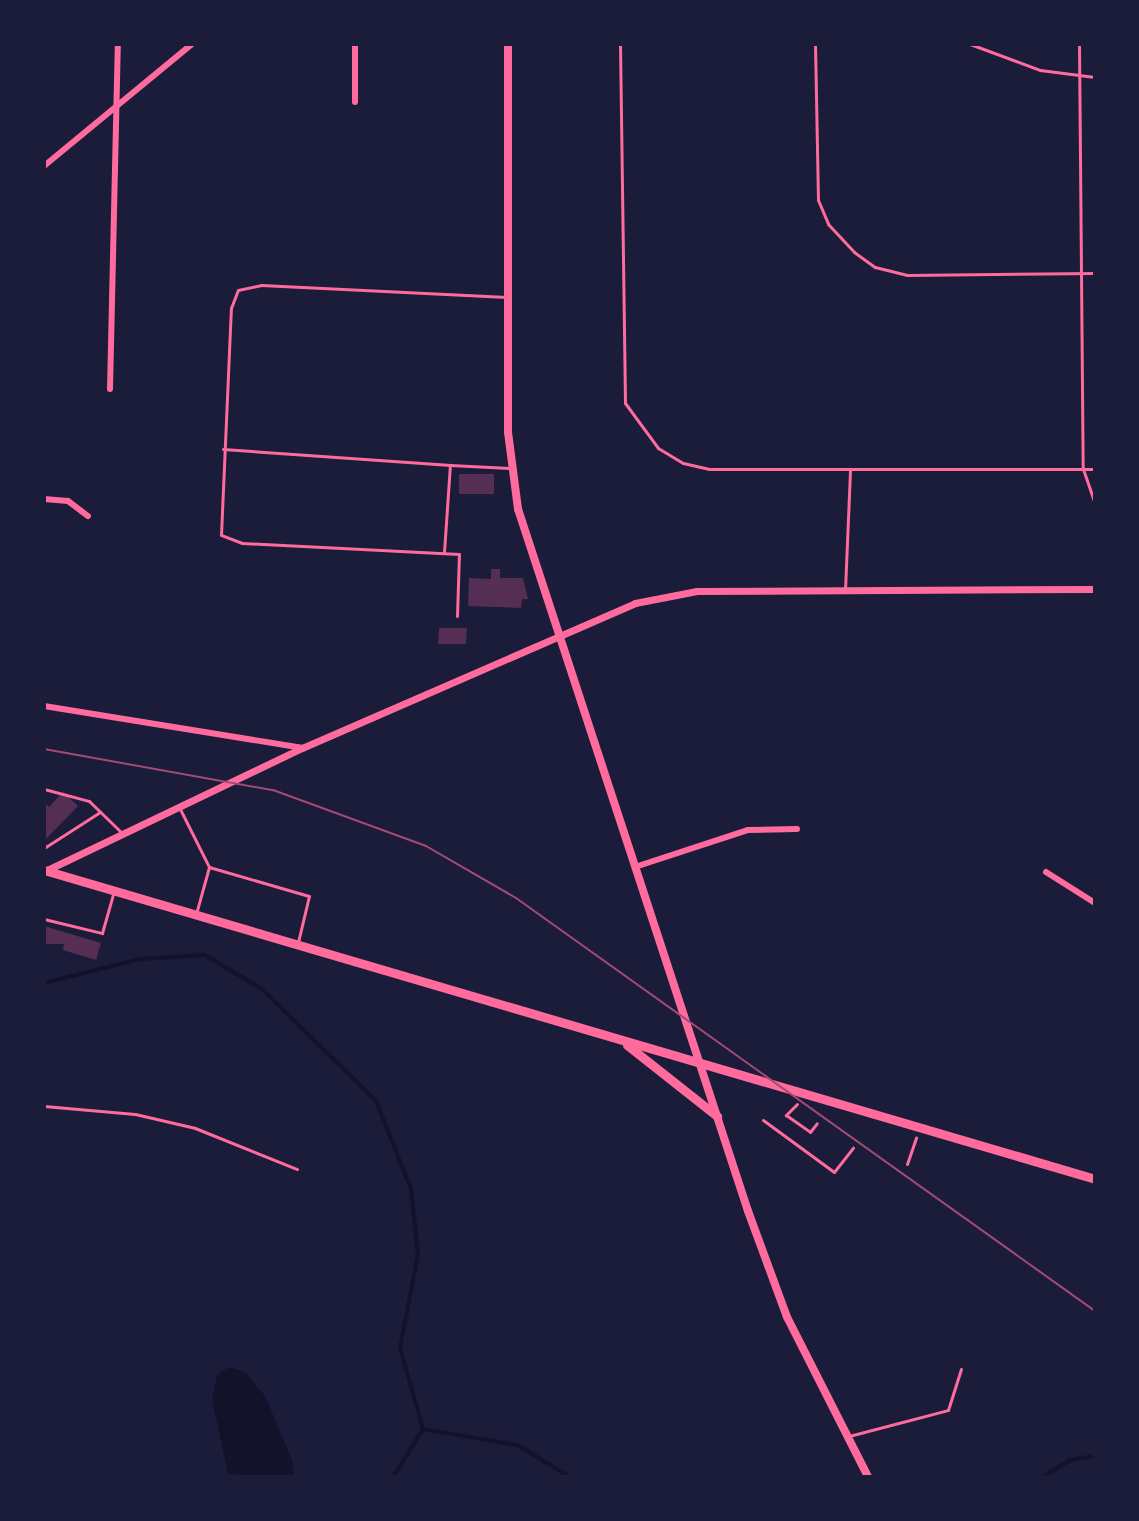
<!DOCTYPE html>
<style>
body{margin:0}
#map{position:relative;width:1139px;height:1521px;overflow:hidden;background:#1b1b3a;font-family:Ubuntu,sans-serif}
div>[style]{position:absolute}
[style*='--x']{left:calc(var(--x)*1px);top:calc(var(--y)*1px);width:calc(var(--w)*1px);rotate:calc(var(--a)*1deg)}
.water>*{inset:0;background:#12122b}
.stream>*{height:4px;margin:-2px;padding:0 2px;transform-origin:2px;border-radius:2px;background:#12122b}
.building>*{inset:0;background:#542f53}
.path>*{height:3px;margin:-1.5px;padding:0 1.5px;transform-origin:1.5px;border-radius:1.5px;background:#ff6b9d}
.service>*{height:3px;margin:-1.5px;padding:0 1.5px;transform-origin:1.5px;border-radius:1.5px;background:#ff6b9d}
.minor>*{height:6px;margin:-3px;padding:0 3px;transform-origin:3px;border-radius:3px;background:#ff6b9d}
.tertiary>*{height:7px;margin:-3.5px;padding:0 3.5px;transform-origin:3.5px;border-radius:3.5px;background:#ff6b9d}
.secondary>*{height:8px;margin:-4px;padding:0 4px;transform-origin:4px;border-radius:4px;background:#ff6b9d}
.primary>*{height:9px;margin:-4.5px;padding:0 4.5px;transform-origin:4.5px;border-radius:4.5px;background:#ff6b9d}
.tram>*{height:2px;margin:-1px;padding:0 1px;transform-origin:1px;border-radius:1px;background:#a44b75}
span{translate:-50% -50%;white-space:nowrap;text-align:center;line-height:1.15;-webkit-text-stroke:8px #1b1b3a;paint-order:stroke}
.frame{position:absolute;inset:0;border:46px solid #1b1b3a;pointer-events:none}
</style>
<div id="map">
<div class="water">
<i style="clip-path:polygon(229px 1367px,245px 1372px,265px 1396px,292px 1460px,294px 1477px,228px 1474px,212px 1399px,217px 1375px)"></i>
</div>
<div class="stream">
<i style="--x:44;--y:983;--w:99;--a:-14"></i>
<i style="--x:140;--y:959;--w:65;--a:-3.5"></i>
<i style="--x:205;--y:955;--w:66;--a:30.8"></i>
<i style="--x:262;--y:989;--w:160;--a:44.5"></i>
<i style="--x:376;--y:1101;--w:95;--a:68.3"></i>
<i style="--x:411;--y:1189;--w:66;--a:83.9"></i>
<i style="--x:418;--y:1255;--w:95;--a:101"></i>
<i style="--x:400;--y:1348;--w:84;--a:74.1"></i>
<i style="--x:423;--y:1429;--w:57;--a:122"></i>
<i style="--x:423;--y:1429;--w:95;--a:9.7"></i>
<i style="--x:517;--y:1445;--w:62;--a:31.1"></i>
<i style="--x:1043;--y:1477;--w:32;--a:-32"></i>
<i style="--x:1070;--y:1460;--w:25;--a:-9"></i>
</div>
<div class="building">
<i style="clip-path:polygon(459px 474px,494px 474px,494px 494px,459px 494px)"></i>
<i style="clip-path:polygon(491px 569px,500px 569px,500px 578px,523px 578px,528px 599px,522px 599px,521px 608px,468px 606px,469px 578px,491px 579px)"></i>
<i style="clip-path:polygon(439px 628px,467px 628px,466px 644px,438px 644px)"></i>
<i style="clip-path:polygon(63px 792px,78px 806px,44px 841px,44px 802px,49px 807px)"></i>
<i style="clip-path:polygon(44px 926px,101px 943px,96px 960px,63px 950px,64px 944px,44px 944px)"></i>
</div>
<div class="path">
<i style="--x:797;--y:1104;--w:16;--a:135"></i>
<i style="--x:786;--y:1115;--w:29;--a:35"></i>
<i style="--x:810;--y:1132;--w:11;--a:-52"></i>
<i style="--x:763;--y:1120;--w:88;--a:36.2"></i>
<i style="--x:834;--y:1172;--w:31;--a:-52"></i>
<i style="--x:907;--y:1164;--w:28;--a:-71"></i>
</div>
<div class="service">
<i style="--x:620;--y:44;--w:359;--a:89.2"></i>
<i style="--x:625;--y:403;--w:56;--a:53.7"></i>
<i style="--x:658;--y:448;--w:29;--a:31"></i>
<i style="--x:683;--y:463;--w:27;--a:13"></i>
<i style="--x:709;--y:469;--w:386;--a:0"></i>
<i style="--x:815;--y:44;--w:156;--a:88.9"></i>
<i style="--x:818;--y:200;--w:26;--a:67"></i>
<i style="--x:828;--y:224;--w:38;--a:47"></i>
<i style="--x:854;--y:252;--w:26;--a:36"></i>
<i style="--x:875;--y:267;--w:33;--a:14"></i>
<i style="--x:907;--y:275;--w:188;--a:-0.6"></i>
<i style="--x:970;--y:44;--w:75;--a:20.4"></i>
<i style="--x:1040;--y:70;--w:55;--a:7.3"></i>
<i style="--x:1079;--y:44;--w:425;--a:89.5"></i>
<i style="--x:1083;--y:469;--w:36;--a:71"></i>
<i style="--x:223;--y:449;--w:228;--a:4"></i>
<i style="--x:444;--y:552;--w:87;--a:-86.1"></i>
<i style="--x:450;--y:465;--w:60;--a:2.9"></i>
<i style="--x:845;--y:590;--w:120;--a:-87.6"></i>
<i style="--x:457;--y:616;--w:62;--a:-88.2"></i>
<i style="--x:459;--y:554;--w:217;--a:-177.1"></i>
<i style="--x:242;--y:543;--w:22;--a:-159"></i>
<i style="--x:221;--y:535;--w:227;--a:-87.5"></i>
<i style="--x:231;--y:308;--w:19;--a:-69"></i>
<i style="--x:238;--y:290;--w:24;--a:-12"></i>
<i style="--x:261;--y:285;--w:246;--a:2.8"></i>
<i style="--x:44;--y:789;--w:47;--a:14.9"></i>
<i style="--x:89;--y:801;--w:47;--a:44.1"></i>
<i style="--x:179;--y:807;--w:67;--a:63.4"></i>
<i style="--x:209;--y:867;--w:49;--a:105.5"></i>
<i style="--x:44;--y:848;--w:67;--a:-32.7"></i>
<i style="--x:209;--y:867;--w:104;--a:16.2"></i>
<i style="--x:309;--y:896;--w:47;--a:103.4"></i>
<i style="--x:44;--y:919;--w:60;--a:13.6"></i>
<i style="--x:102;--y:933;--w:41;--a:-74.2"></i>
<i style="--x:44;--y:1106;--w:91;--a:5"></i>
<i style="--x:135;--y:1114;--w:62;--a:13.1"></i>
<i style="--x:195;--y:1128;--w:110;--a:21.9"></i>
<i style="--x:849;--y:1436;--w:102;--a:-14.7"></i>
<i style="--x:948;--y:1410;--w:43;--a:-72.4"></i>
</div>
<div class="minor">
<i style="--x:355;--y:102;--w:58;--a:-90"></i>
<i style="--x:44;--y:166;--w:192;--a:-39.5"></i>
<i style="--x:110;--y:389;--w:345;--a:-88.7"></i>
<i style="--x:44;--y:499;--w:24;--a:5"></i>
<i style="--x:68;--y:501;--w:25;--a:37"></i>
<i style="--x:44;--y:706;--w:261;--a:9.2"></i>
<i style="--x:638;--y:866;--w:116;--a:-18.1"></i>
<i style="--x:748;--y:830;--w:49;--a:-1.2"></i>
<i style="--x:1046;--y:872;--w:58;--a:32.3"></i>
</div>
<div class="tertiary">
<i style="--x:45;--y:871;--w:285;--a:-25.6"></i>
<i style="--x:302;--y:748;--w:363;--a:-23.5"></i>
<i style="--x:635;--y:603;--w:63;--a:-11"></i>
<i style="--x:697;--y:591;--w:398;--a:-0.3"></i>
</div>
<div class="secondary">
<i style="--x:508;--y:44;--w:388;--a:90"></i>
<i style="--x:508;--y:432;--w:78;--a:82.6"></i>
<i style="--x:518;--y:509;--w:739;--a:71.86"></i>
<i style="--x:748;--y:1211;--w:113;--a:69.8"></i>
<i style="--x:787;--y:1317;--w:179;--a:63.1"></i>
</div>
<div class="primary">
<i style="--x:44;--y:870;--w:1095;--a:16.38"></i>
<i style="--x:627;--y:1045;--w:115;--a:38.3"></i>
</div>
<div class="tram">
<i style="--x:44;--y:749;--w:233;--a:10.2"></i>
<i style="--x:273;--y:790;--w:163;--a:20.1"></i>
<i style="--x:426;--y:846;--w:104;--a:30"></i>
<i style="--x:516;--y:898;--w:711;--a:35.5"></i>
</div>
<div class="frame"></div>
</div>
